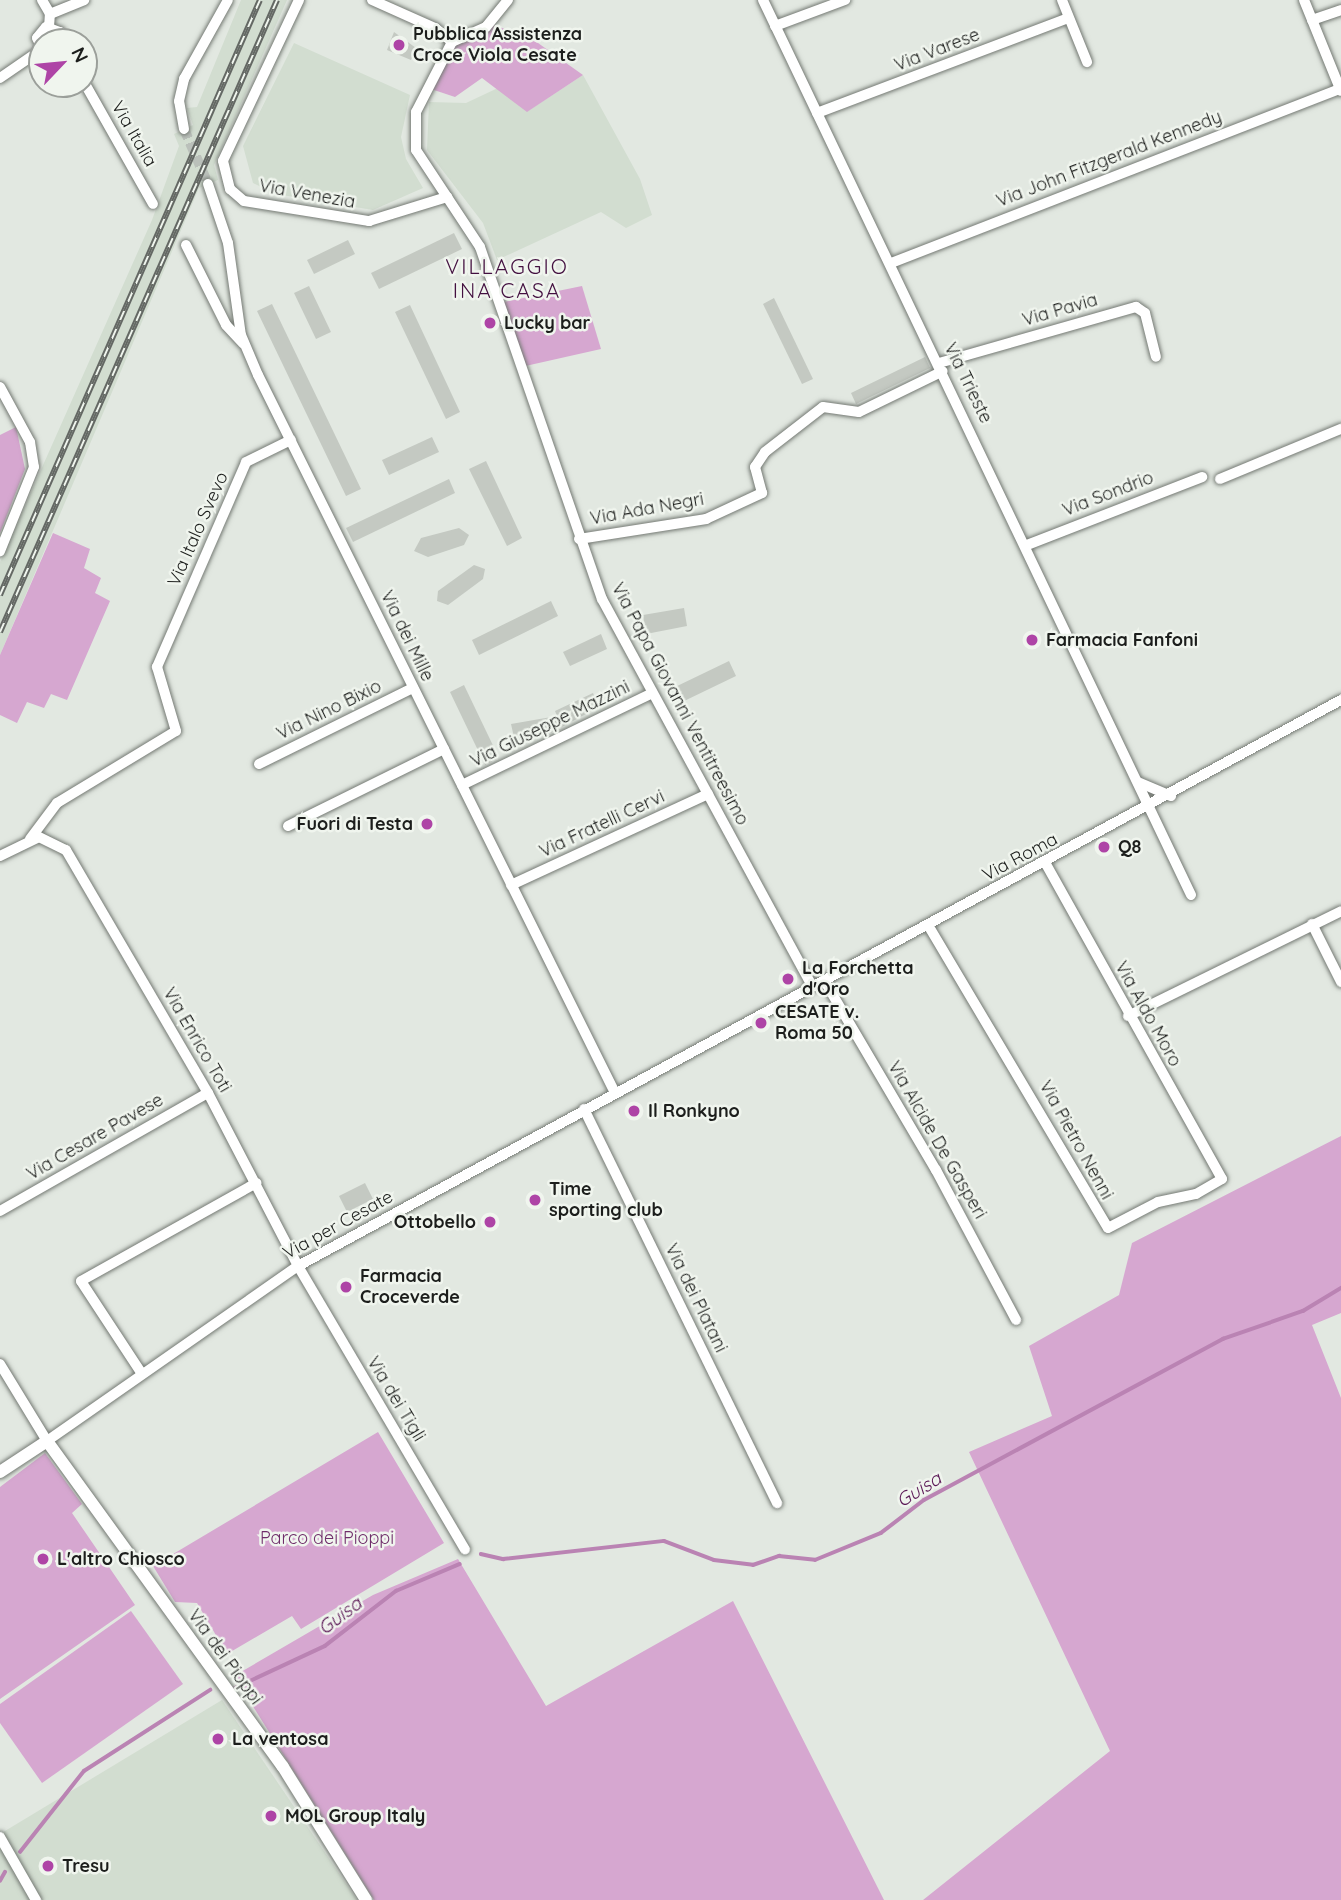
<!DOCTYPE html>
<style>
body{margin:0}
#map{position:relative;width:1341px;height:1900px;overflow:hidden;background:#e2e8e1;font-family:Quicksand,sans-serif}
div>[style]{position:absolute}
[style*='--x']{left:calc(var(--x)*1px);top:calc(var(--y)*1px);width:calc(var(--w)*1px);rotate:calc(var(--a)*1deg)}
.built>*{inset:0;background:#d2ddd0}
.green>*{inset:0;background:#d6a7d0}
.stream>*{height:3.5px;margin:-1.75px;padding:0 1.75px;transform-origin:1.75px;border-radius:1.75px;background:#ba83b3}
.building>*{inset:0;background:#c4c9c2}
.minor-tunnel>*{height:10px;margin-top:-5px;transform-origin:0;background:repeating-linear-gradient(90deg,#bac0ba 0 10px,transparent 0 15px)}
.roads{filter:drop-shadow(0 0 2px #747973) drop-shadow(0 0 2px #747973)}
.minor>*{height:10px;margin:-5px;padding:0 5px;transform-origin:5px;border-radius:5px;background:#fff}
.tertiary>*{height:12px;margin:-6px;padding:0 6px;transform-origin:6px;border-radius:6px;background:#fff}
.rail>*{height:6px;margin-top:-3px;transform-origin:0;background:repeating-linear-gradient(90deg,#f0f5ee 0 10px,#646864 0 20px);box-sizing:border-box;border-block:2px solid #646864}
.dots>*{width:19px;height:19px;translate:-50% -50%;box-sizing:border-box;border:4px solid #f0f5ee;border-radius:50%}
span{translate:-50% -50%;white-space:nowrap;text-align:center;line-height:1.15;-webkit-text-stroke:5px #f0f5ee;paint-order:stroke}
.poi-label{font-size:18px;color:#1c1e1c;font-weight:700}
.left{translate:0 -50%;text-align:left}
.right{translate:-100% -50%;text-align:right}
.street-label{font-size:18px;color:#1c1e1c}
.park-label{font-size:18px;color:#6f2d6a}
.water-label{font-size:19px;color:#5c1a57;font-style:italic}
.quarter-label{font-size:21px;color:#431040;letter-spacing:2px}
.north{position:absolute;left:28px;top:28px;width:70px;height:70px;box-sizing:border-box;background:#f0f5ee;border:2px solid #9b9f9a;border-radius:50%;rotate:64deg;font-size:19px;font-weight:700;line-height:28px;text-align:center;color:#1c1e1c}
.north::after{content:'';display:block;margin:auto;width:24px;height:32px;background:#ae44a6;clip-path:polygon(50% 0,100% 100%,50% 72%,0 100%)}
</style>
<div id="map">
<div class="built">
<i style="clip-path:polygon(241px 0,287px 0,214px 165px,218px 180px,199px 188px,0 655px,0 562px,152px 220px,179px 146px,174px 134px,193px 125px,187px 108px,197px 107px)"></i>
<i style="clip-path:polygon(294px 43px,410px 95px,401px 137px,406px 159px,423px 188px,373px 210px,276px 194px,253px 183px,243px 146px)"></i>
<i style="clip-path:polygon(583px 75px,640px 179px,652px 215px,626px 228px,601px 212px,497px 260px,483px 223px,427px 150px,429px 102px,466px 103px,500px 87px,528px 111px)"></i>
<i style="clip-path:polygon(222px 1700px,357px 1900px,0 1900px,0 1834px)"></i>
</div>
<div class="green">
<i style="clip-path:polygon(495px 25px,538px 43px,583px 75px,527px 112px,482px 78px,455px 97px,428px 88px,449px 48px)"></i>
<i style="clip-path:polygon(582px 286px,601px 349px,521px 367px,499px 303px)"></i>
<i style="clip-path:polygon(16px 427px,25px 469px,0 533px,0 435px)"></i>
<i style="clip-path:polygon(53px 533px,90px 549px,84px 568px,101px 578px,95px 593px,110px 601px,67px 700px,51px 694px,44px 708px,27px 702px,17px 723px,0 715px,0 655px)"></i>
<i style="clip-path:polygon(1341px 1136px,1341px 1313px,1312px 1325px,1341px 1398px,1341px 1900px,923px 1900px,1110px 1751px,969px 1452px,1052px 1416px,1029px 1346px,1119px 1295px,1132px 1243px)"></i>
<i style="clip-path:polygon(378px 1432px,444px 1543px,301px 1629px,292px 1616px,227px 1654px,197px 1603px,175px 1602px,153px 1566px)"></i>
<i style="clip-path:polygon(45px 1453px,82px 1504px,72px 1513px,135px 1605px,0 1699px,0 1487px)"></i>
<i style="clip-path:polygon(458px 1559px,546px 1706px,733px 1601px,884px 1900px,374px 1900px,234px 1676px,373px 1595px)"></i>
<i style="clip-path:polygon(131px 1611px,183px 1684px,42px 1783px,0 1723px,0 1704px)"></i>
</div>
<div class="stream">
<i style="--x:481;--y:1554;--w:23;--a:13"></i>
<i style="--x:503;--y:1559;--w:162;--a:-6.4"></i>
<i style="--x:664;--y:1541;--w:53;--a:20.8"></i>
<i style="--x:714;--y:1560;--w:39;--a:7"></i>
<i style="--x:753;--y:1565;--w:28;--a:-19"></i>
<i style="--x:779;--y:1556;--w:36;--a:6"></i>
<i style="--x:815;--y:1560;--w:71;--a:-22.2"></i>
<i style="--x:881;--y:1533;--w:54;--a:-37.5"></i>
<i style="--x:924;--y:1500;--w:340;--a:-28.3"></i>
<i style="--x:1223;--y:1339;--w:85;--a:-19.3"></i>
<i style="--x:1303;--y:1311;--w:44;--a:-31.2"></i>
<i style="--x:235;--y:1688;--w:99;--a:-25"></i>
<i style="--x:325;--y:1646;--w:90;--a:-37.8"></i>
<i style="--x:396;--y:1591;--w:69;--a:-22.9"></i>
<i style="--x:20;--y:1852;--w:103;--a:-51.7"></i>
<i style="--x:84;--y:1771;--w:150;--a:-32.7"></i>
<i style="--x:0;--y:1881;--w:10;--a:-61"></i>
</div>
<div class="building">
<i style="clip-path:polygon(394px 32px,416px 48px,411px 60px,387px 50px)"></i>
<i style="clip-path:polygon(454px 233px,462px 249px,379px 289px,371px 273px)"></i>
<i style="clip-path:polygon(348px 240px,355px 254px,314px 274px,307px 260px)"></i>
<i style="clip-path:polygon(309px 286px,331px 332px,316px 339px,294px 293px)"></i>
<i style="clip-path:polygon(774px 298px,813px 379px,802px 384px,763px 304px)"></i>
<i style="clip-path:polygon(272px 304px,361px 489px,346px 496px,257px 311px)"></i>
<i style="clip-path:polygon(410px 305px,460px 412px,446px 419px,395px 312px)"></i>
<i style="clip-path:polygon(925px 357px,930px 368px,856px 404px,851px 393px)"></i>
<i style="clip-path:polygon(432px 437px,439px 452px,389px 475px,382px 460px)"></i>
<i style="clip-path:polygon(486px 461px,522px 538px,507px 546px,469px 469px)"></i>
<i style="clip-path:polygon(449px 479px,455px 493px,353px 542px,346px 528px)"></i>
<i style="clip-path:polygon(459px 528px,469px 535px,464px 545px,428px 557px,414px 551px,421px 538px)"></i>
<i style="clip-path:polygon(474px 565px,485px 569px,483px 579px,448px 605px,437px 601px,438px 591px)"></i>
<i style="clip-path:polygon(551px 601px,558px 616px,479px 655px,472px 640px)"></i>
<i style="clip-path:polygon(684px 608px,687px 626px,646px 634px,643px 615px)"></i>
<i style="clip-path:polygon(601px 634px,607px 649px,570px 666px,563px 652px)"></i>
<i style="clip-path:polygon(729px 661px,736px 676px,680px 703px,673px 688px)"></i>
<i style="clip-path:polygon(464px 685px,499px 758px,485px 765px,450px 692px)"></i>
<i style="clip-path:polygon(593px 693px,599px 707px,545px 736px,515px 742px,511px 724px,557px 716px,555px 711px)"></i>
<i style="clip-path:polygon(365px 1183px,373px 1199px,347px 1212px,339px 1196px)"></i>
</div>
<div class="minor-tunnel">
<i style="--x:184;--y:129;--w:60;--a:66.4"></i>
</div>
<div class="roads">
<div class="minor">
<i style="--x:42;--y:0;--w:16;--a:60"></i>
<i style="--x:299;--y:0;--w:178;--a:115.3"></i>
<i style="--x:223;--y:161;--w:29;--a:76"></i>
<i style="--x:230;--y:189;--w:18;--a:41"></i>
<i style="--x:244;--y:201;--w:127;--a:9.1"></i>
<i style="--x:369;--y:221;--w:82;--a:-17.1"></i>
<i style="--x:372;--y:0;--w:69;--a:24"></i>
<i style="--x:435;--y:28;--w:22;--a:39"></i>
<i style="--x:763;--y:0;--w:992;--a:64.44"></i>
<i style="--x:1062;--y:0;--w:67;--a:68"></i>
<i style="--x:1304;--y:0;--w:98;--a:67.9"></i>
<i style="--x:1312;--y:20;--w:31;--a:-19"></i>
<i style="--x:775;--y:26;--w:75;--a:-20.4"></i>
<i style="--x:49;--y:27;--w:13;--a:-86"></i>
<i style="--x:50;--y:14;--w:37;--a:-22"></i>
<i style="--x:452;--y:42;--w:79;--a:117.2"></i>
<i style="--x:416;--y:112;--w:38;--a:90"></i>
<i style="--x:416;--y:150;--w:116;--a:56.6"></i>
<i style="--x:480;--y:247;--w:373;--a:70.9"></i>
<i style="--x:602;--y:599;--w:440;--a:61.5"></i>
<i style="--x:452;--y:42;--w:37;--a:-24"></i>
<i style="--x:486;--y:27;--w:35;--a:-51"></i>
<i style="--x:42;--y:49;--w:12;--a:-114"></i>
<i style="--x:37;--y:38;--w:14;--a:-51"></i>
<i style="--x:46;--y:27;--w:15;--a:20"></i>
<i style="--x:60;--y:32;--w:10;--a:84"></i>
<i style="--x:0;--y:78;--w:51;--a:-34.6"></i>
<i style="--x:84;--y:82;--w:140;--a:60.5"></i>
<i style="--x:817;--y:113;--w:269;--a:-20.7"></i>
<i style="--x:184;--y:129;--w:28;--a:-100"></i>
<i style="--x:179;--y:101;--w:23;--a:-77"></i>
<i style="--x:184;--y:79;--w:90;--a:-60.9"></i>
<i style="--x:208;--y:184;--w:62;--a:71.3"></i>
<i style="--x:228;--y:243;--w:93;--a:82"></i>
<i style="--x:241;--y:335;--w:43;--a:67"></i>
<i style="--x:258;--y:375;--w:800;--a:63.56"></i>
<i style="--x:186;--y:245;--w:89;--a:63.4"></i>
<i style="--x:226;--y:325;--w:25;--a:47"></i>
<i style="--x:891;--y:263;--w:482;--a:-21.2"></i>
<i style="--x:939;--y:363;--w:205;--a:-15.9"></i>
<i style="--x:1136;--y:307;--w:11;--a:34"></i>
<i style="--x:1145;--y:313;--w:45;--a:76"></i>
<i style="--x:0;--y:387;--w:63;--a:61.4"></i>
<i style="--x:30;--y:442;--w:25;--a:81"></i>
<i style="--x:34;--y:467;--w:91;--a:112"></i>
<i style="--x:1220;--y:479;--w:131;--a:-22.5"></i>
<i style="--x:579;--y:539;--w:129;--a:-8.9"></i>
<i style="--x:706;--y:519;--w:62;--a:-24.9"></i>
<i style="--x:762;--y:493;--w:27;--a:-105"></i>
<i style="--x:755;--y:467;--w:18;--a:-56"></i>
<i style="--x:765;--y:452;--w:73;--a:-37.8"></i>
<i style="--x:823;--y:407;--w:36;--a:8"></i>
<i style="--x:859;--y:412;--w:93;--a:-26"></i>
<i style="--x:1027;--y:545;--w:188;--a:-21.2"></i>
<i style="--x:259;--y:764;--w:172;--a:-26.3"></i>
<i style="--x:1138;--y:782;--w:36;--a:23"></i>
<i style="--x:462;--y:785;--w:211;--a:-25.8"></i>
<i style="--x:288;--y:826;--w:174;--a:-26.3"></i>
<i style="--x:30;--y:839;--w:45;--a:-53.1"></i>
<i style="--x:57;--y:803;--w:139;--a:-31.2"></i>
<i style="--x:176;--y:731;--w:67;--a:-106.5"></i>
<i style="--x:157;--y:667;--w:223;--a:-66.5"></i>
<i style="--x:246;--y:462;--w:50;--a:-26.1"></i>
<i style="--x:0;--y:856;--w:43;--a:-26"></i>
<i style="--x:39;--y:837;--w:30;--a:26"></i>
<i style="--x:66;--y:850;--w:281;--a:59.7"></i>
<i style="--x:208;--y:1093;--w:195;--a:62.5"></i>
<i style="--x:298;--y:1266;--w:329;--a:59.5"></i>
<i style="--x:511;--y:885;--w:217;--a:-24.8"></i>
<i style="--x:1312;--y:924;--w:65;--a:63.4"></i>
<i style="--x:928;--y:925;--w:352;--a:59.3"></i>
<i style="--x:1108;--y:1228;--w:56;--a:-27.5"></i>
<i style="--x:1158;--y:1202;--w:39;--a:-12"></i>
<i style="--x:1196;--y:1194;--w:30;--a:-30"></i>
<i style="--x:1222;--y:1179;--w:361;--a:-119.2"></i>
<i style="--x:824;--y:980;--w:221;--a:59.5"></i>
<i style="--x:936;--y:1170;--w:170;--a:61.9"></i>
<i style="--x:1128;--y:1016;--w:237;--a:-26.2"></i>
<i style="--x:584;--y:1109;--w:439;--a:63.9"></i>
<i style="--x:0;--y:1211;--w:239;--a:-29.6"></i>
<i style="--x:0;--y:1364;--w:90;--a:58.6"></i>
<i style="--x:47;--y:1441;--w:306;--a:-34.9"></i>
<i style="--x:298;--y:1266;--w:1187;--a:-28.49"></i>
<i style="--x:142;--y:1374;--w:111;--a:-123.3"></i>
<i style="--x:81;--y:1281;--w:201;--a:-29.2"></i>
<i style="--x:0;--y:1837;--w:73;--a:60.3"></i>
</div>
<div class="tertiary">
<i style="--x:0;--y:1472;--w:56;--a:-33.4"></i>
<i style="--x:47;--y:1441;--w:402;--a:54.1"></i>
<i style="--x:283;--y:1767;--w:157;--a:58"></i>
</div>
</div>
<div class="rail">
<i style="--x:0;--y:595;--w:649;--a:-66.4"></i>
<i style="--x:0;--y:632;--w:690;--a:-66.33"></i>
</div>
<div class="dots">
<i style="left:399px;top:45px;background:#ae44a6"></i>
<i style="left:490px;top:323px;background:#ae44a6"></i>
<i style="left:1032px;top:640px;background:#ae44a6"></i>
<i style="left:427px;top:824px;background:#ae44a6"></i>
<i style="left:1104px;top:847px;background:#ae44a6"></i>
<i style="left:788px;top:979px;background:#ae44a6"></i>
<i style="left:761px;top:1023px;background:#ae44a6"></i>
<i style="left:634px;top:1111px;background:#ae44a6"></i>
<i style="left:535px;top:1200px;background:#ae44a6"></i>
<i style="left:490px;top:1222px;background:#ae44a6"></i>
<i style="left:346px;top:1287px;background:#ae44a6"></i>
<i style="left:43px;top:1559px;background:#ae44a6"></i>
<i style="left:218px;top:1739px;background:#ae44a6"></i>
<i style="left:271px;top:1816px;background:#ae44a6"></i>
<i style="left:48px;top:1866px;background:#ae44a6"></i>
</div>
<div class="poi-label">
<span class="left" style="left:413px;top:45px">Pubblica Assistenza<br>Croce Viola Cesate</span>
<span class="left" style="left:504px;top:323px">Lucky bar</span>
<span class="left" style="left:1046px;top:640px">Farmacia Fanfoni</span>
<span class="right" style="left:413px;top:824px">Fuori di Testa</span>
<span class="left" style="left:1118px;top:847px">Q8</span>
<span class="left" style="left:802px;top:979px">La Forchetta<br>d'Oro</span>
<span class="left" style="left:775px;top:1023px">CESATE v.<br>Roma 50</span>
<span class="left" style="left:648px;top:1111px">Il Ronkyno</span>
<span class="left" style="left:549px;top:1200px">Time<br>sporting club</span>
<span class="right" style="left:476px;top:1222px">Ottobello</span>
<span class="left" style="left:360px;top:1287px">Farmacia<br>Croceverde</span>
<span class="left" style="left:57px;top:1559px">L'altro Chiosco</span>
<span class="left" style="left:232px;top:1739px">La ventosa</span>
<span class="left" style="left:285px;top:1816px">MOL Group Italy</span>
<span class="left" style="left:62px;top:1866px">Tresu</span>
</div>
<div class="street-label">
<span style="left:937px;top:50px;rotate:-21deg">Via Varese</span>
<span style="left:134px;top:134px;rotate:60deg">Via Italia</span>
<span style="left:1109px;top:159px;rotate:-21deg">Via John Fitzgerald Kennedy</span>
<span style="left:307px;top:194px;rotate:10deg">Via Venezia</span>
<span style="left:1060px;top:310px;rotate:-16deg">Via Pavia</span>
<span style="left:968px;top:383px;rotate:64deg">Via Trieste</span>
<span style="left:1108px;top:494px;rotate:-21deg">Via Sondrio</span>
<span style="left:647px;top:509px;rotate:-10deg">Via Ada Negri</span>
<span style="left:198px;top:529px;rotate:-66deg">Via Italo Svevo</span>
<span style="left:407px;top:636px;rotate:64deg">Via dei Mille</span>
<span style="left:680px;top:704px;rotate:62deg">Via Papa Giovanni Ventitreesimo</span>
<span style="left:329px;top:710px;rotate:-26deg">Via Nino Bixio</span>
<span style="left:550px;top:724px;rotate:-26deg">Via Giuseppe Mazzini</span>
<span style="left:602px;top:824px;rotate:-25deg">Via Fratelli Cervi</span>
<span style="left:1020px;top:857px;rotate:-28deg">Via Roma</span>
<span style="left:1148px;top:1014px;rotate:61deg">Via Aldo Moro</span>
<span style="left:197px;top:1040px;rotate:60deg">Via Enrico Toti</span>
<span style="left:95px;top:1137px;rotate:-30deg">Via Cesare Pavese</span>
<span style="left:937px;top:1140px;rotate:60deg">Via Alcide De Gasperi</span>
<span style="left:1076px;top:1140px;rotate:61deg">Via Pietro Nenni</span>
<span style="left:338px;top:1225px;rotate:-29deg">Via per Cesate</span>
<span style="left:696px;top:1298px;rotate:64deg">Via dei Platani</span>
<span style="left:396px;top:1399px;rotate:59deg">Via dei Tigli</span>
<span style="left:225px;top:1657px;rotate:54deg">Via dei Pioppi</span>
</div>
<div class="park-label">
<span style="left:327px;top:1538px">Parco dei Pioppi</span>
</div>
<div class="water-label">
<span style="left:919px;top:1490px;rotate:-32deg">Guisa</span>
<span style="left:340px;top:1616px;rotate:-37deg">Guisa</span>
</div>
<div class="quarter-label">
<span style="left:507px;top:278px">VILLAGGIO<br>INA CASA</span>
</div>
<div class="north">N</div>
</div>
